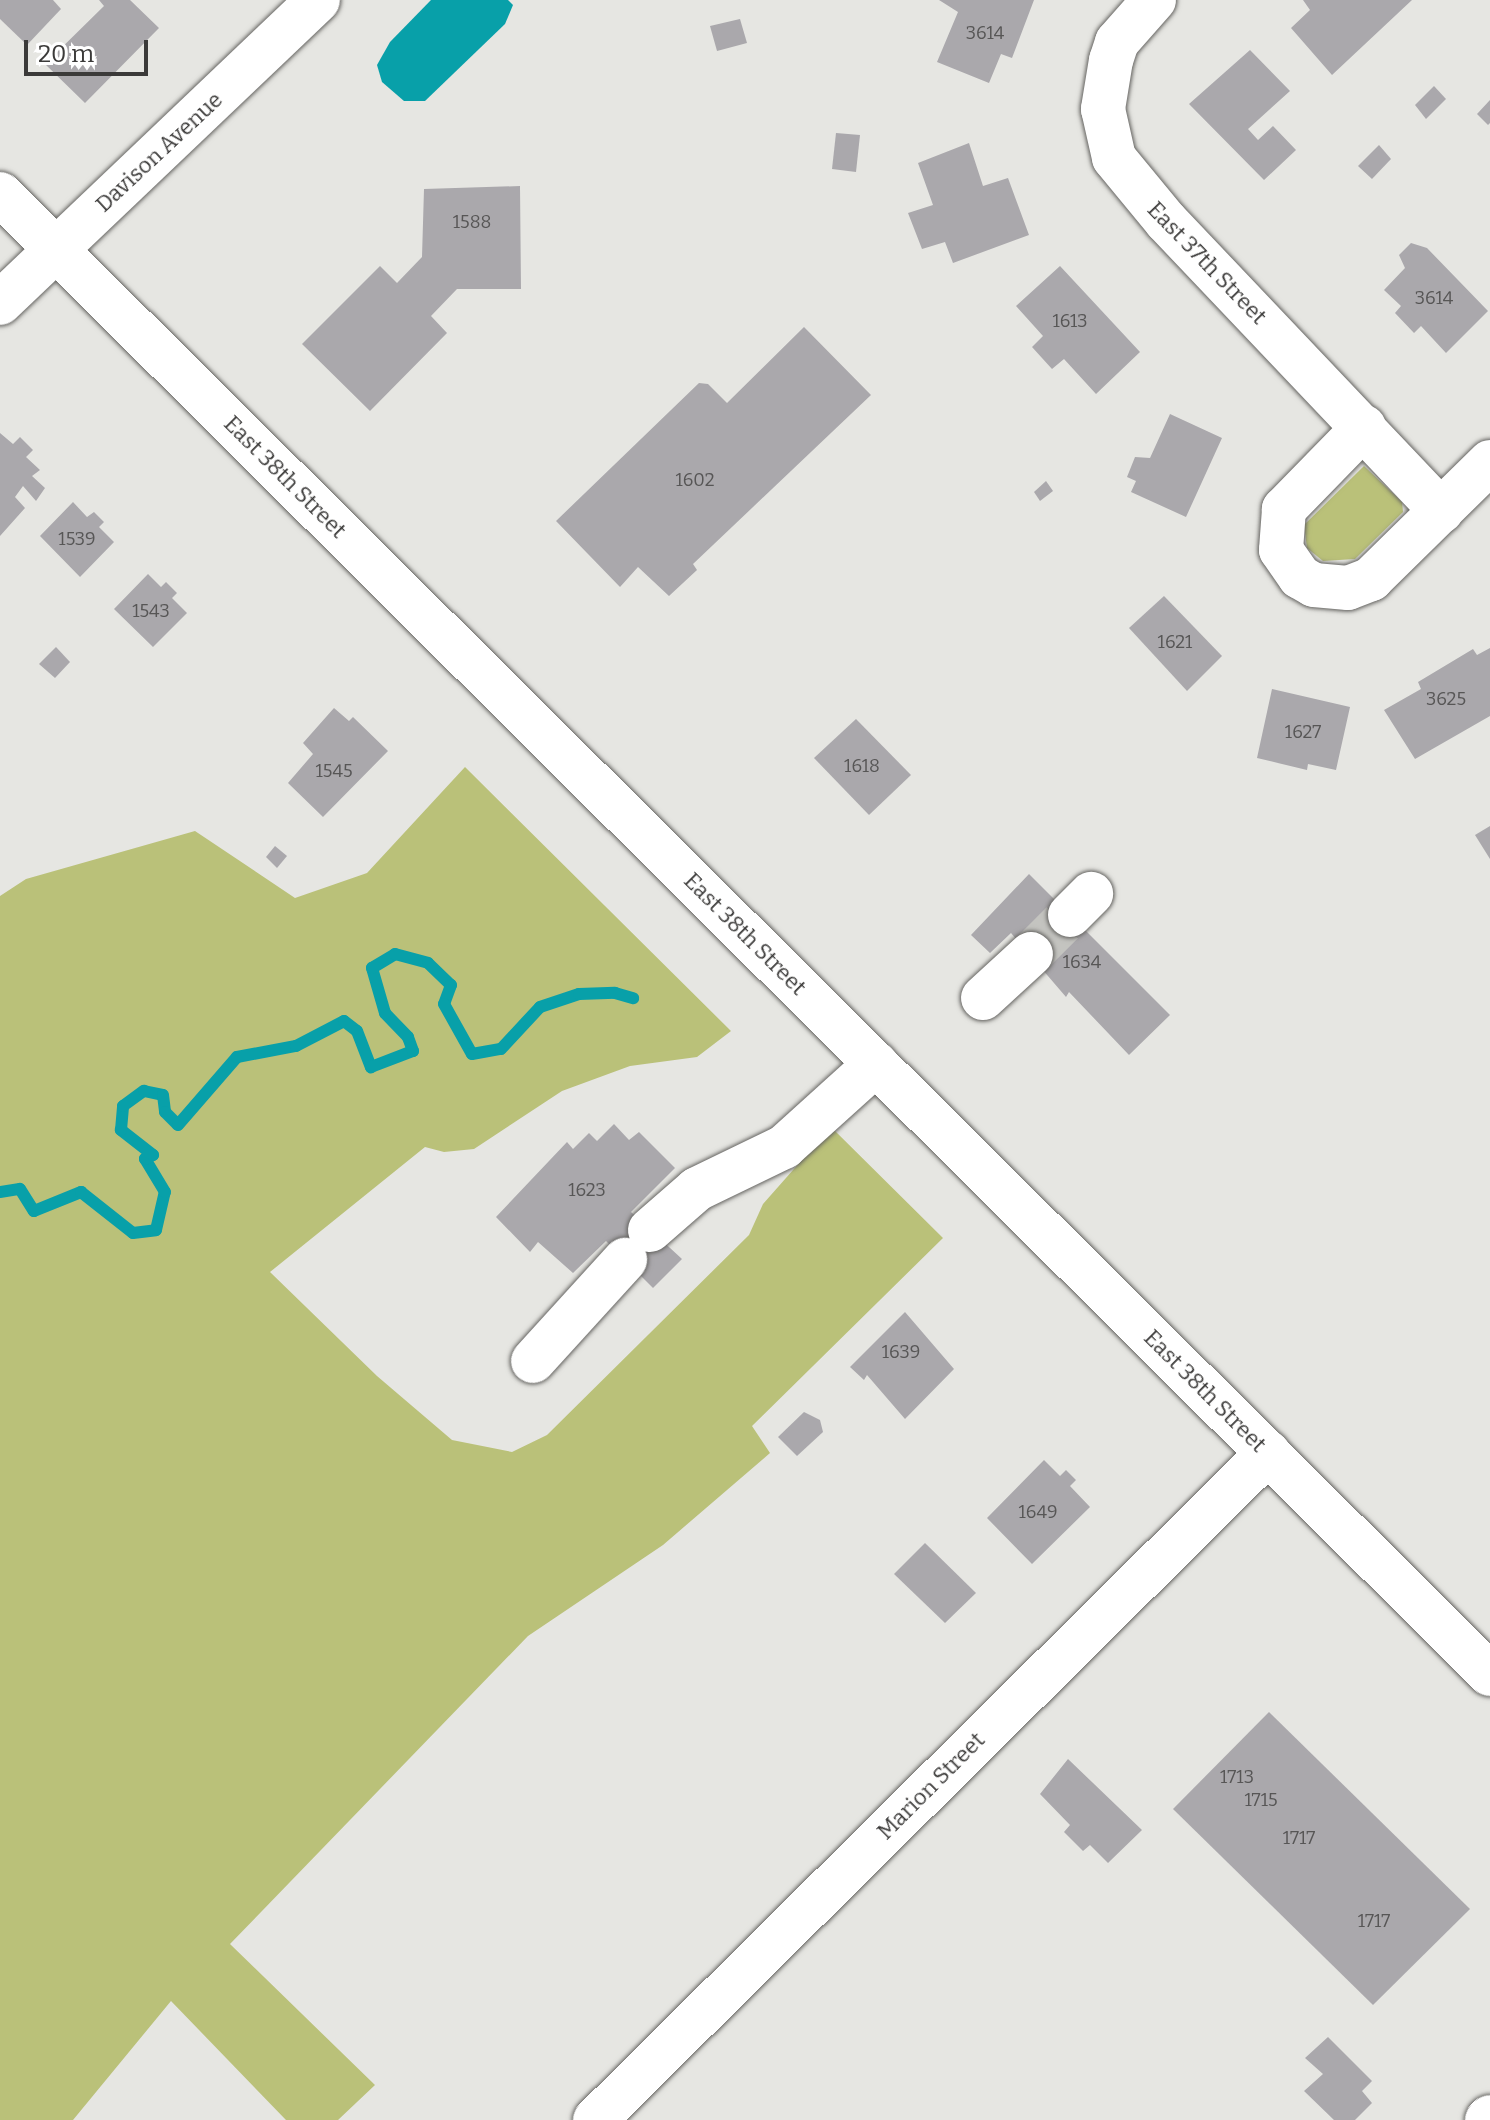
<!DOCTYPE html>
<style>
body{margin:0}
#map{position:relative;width:1490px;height:2120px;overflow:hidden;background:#e6e6e2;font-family:Bitter,serif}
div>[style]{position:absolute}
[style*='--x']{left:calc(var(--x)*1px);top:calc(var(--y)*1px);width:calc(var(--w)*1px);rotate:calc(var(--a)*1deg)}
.green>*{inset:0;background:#bac179}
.water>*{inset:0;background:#08a0a9}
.stream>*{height:12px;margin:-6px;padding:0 6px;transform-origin:6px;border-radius:6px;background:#08a0a9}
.building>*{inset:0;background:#aaa8ac}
.minor-tunnel>*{height:44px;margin-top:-22px;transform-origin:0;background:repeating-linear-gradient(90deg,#c4c4c0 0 44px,transparent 0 66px)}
.roads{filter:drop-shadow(0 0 2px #656461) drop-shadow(0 0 2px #656461)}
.minor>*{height:44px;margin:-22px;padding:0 22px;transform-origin:22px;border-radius:22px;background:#fff}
.major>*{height:44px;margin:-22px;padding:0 22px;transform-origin:22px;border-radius:22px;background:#fff}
span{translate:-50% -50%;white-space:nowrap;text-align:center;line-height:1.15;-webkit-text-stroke:6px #fff;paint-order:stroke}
.number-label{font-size:18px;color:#575656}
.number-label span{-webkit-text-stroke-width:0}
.street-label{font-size:22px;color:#3b3a39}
.scale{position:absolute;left:24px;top:40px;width:124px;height:36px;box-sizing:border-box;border:4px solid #3b3a39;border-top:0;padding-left:10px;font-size:24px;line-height:28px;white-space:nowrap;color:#3b3a39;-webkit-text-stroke:6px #fff;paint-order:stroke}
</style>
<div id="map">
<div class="green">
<i style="clip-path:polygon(1364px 466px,1402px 502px,1403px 512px,1355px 559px,1323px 561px,1307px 548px,1304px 525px)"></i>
<i style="clip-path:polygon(465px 767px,731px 1031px,697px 1057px,630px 1066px,562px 1091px,474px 1149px,444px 1152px,425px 1147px,270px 1272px,377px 1376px,452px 1440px,512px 1452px,547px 1435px,749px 1235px,763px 1204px,831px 1127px,943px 1238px,752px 1426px,770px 1453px,663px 1545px,528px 1636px,230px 1944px,375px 2085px,338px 2120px,286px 2120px,171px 2001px,73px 2120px,0 2120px,0 896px,26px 879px,195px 831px,295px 898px,367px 873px)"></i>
</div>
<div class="water">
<i style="clip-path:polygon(431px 0,508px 0,513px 5px,505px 24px,425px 101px,404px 101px,382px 82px,377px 65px,390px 42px)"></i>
</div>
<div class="stream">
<i style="--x:0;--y:1192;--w:20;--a:-9"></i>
<i style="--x:20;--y:1189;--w:26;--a:58"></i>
<i style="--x:34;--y:1211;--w:51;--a:-22"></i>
<i style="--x:81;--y:1192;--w:66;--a:38.3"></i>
<i style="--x:133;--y:1233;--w:23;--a:-7"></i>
<i style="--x:156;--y:1230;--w:39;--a:-77"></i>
<i style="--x:165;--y:1192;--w:39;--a:-121"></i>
<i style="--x:145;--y:1159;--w:9;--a:-27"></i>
<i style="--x:153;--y:1155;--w:41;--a:-142"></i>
<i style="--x:121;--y:1130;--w:24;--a:-85"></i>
<i style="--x:123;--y:1106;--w:26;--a:-36"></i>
<i style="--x:144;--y:1091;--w:19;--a:12"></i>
<i style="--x:163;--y:1095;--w:17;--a:83"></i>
<i style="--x:165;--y:1112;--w:18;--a:45"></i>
<i style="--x:178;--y:1125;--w:90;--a:-49.1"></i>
<i style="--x:237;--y:1057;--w:60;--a:-10.6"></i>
<i style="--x:296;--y:1046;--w:54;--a:-27.5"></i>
<i style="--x:344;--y:1021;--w:16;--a:38"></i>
<i style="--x:357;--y:1031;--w:39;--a:69"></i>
<i style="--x:371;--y:1067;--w:45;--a:-20.9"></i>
<i style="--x:413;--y:1051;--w:15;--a:-110"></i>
<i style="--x:408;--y:1037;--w:33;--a:-134"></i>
<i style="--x:385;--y:1013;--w:47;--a:-106.1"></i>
<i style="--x:372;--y:968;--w:27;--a:-31"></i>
<i style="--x:395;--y:954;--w:34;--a:15"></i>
<i style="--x:428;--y:963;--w:32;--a:44"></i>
<i style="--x:451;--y:985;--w:20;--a:110"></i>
<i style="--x:444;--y:1004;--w:57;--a:60.8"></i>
<i style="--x:472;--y:1054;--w:29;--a:-10"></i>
<i style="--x:501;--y:1049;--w:57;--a:-47.1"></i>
<i style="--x:540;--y:1007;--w:41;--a:-18.4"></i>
<i style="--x:579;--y:994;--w:36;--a:-2"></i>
<i style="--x:615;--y:993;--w:19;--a:16"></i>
</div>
<div class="building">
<i style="clip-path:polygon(0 0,53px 0,61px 9px,27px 45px,0 19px)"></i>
<i style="clip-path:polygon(99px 0,130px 0,159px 28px,85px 103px,45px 64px,104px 6px)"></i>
<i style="clip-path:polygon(939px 0,1034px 0,1012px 58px,1001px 54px,989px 83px,937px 62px,958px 12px)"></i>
<i style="clip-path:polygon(1303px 0,1412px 0,1332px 75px,1291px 28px,1310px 10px)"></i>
<i style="clip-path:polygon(740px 19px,747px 43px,717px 51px,710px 26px)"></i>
<i style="clip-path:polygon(1250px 50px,1290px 91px,1248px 129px,1258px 140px,1273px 126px,1296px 150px,1264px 180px,1189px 104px)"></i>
<i style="clip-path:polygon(1434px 86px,1446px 99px,1426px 119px,1415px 105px)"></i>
<i style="clip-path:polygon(1490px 100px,1490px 123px,1488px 125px,1477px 114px)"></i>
<i style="clip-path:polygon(836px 133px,860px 135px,856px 172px,832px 169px)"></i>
<i style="clip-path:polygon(969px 143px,983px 186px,1008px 178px,1029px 235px,953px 263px,945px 242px,922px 249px,908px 213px,933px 205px,918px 163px)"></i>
<i style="clip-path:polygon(1379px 145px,1391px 159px,1372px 179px,1358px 166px)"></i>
<i style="clip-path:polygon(520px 186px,521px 289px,457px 289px,431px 316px,447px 333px,370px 411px,302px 344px,380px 266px,397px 283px,422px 257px,424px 189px)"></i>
<i style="clip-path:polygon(1411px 243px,1427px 248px,1488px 311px,1446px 353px,1421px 326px,1414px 333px,1395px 313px,1401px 306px,1384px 290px,1405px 268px,1399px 255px)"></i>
<i style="clip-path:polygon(1060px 266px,1140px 352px,1096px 394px,1064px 359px,1052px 369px,1032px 347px,1043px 336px,1016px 306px)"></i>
<i style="clip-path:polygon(804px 327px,871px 395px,693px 564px,697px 570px,669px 596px,638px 567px,620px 587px,556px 521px,699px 383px,708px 384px,727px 403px)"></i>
<i style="clip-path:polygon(1170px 414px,1222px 438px,1186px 517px,1131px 492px,1136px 481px,1127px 477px,1135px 457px,1150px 458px)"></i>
<i style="clip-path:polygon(0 433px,13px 444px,20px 437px,33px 450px,26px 457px,40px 470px,32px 476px,45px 488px,36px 501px,23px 486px,15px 497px,25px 508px,0 536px)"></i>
<i style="clip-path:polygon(1046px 481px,1053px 491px,1040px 501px,1034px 492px)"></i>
<i style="clip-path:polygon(73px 502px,87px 517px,94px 512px,104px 522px,99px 527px,114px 542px,80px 577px,40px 536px)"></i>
<i style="clip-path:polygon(148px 574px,161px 587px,166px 582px,177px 593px,172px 598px,187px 613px,153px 647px,114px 609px)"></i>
<i style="clip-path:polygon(1164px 596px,1222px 656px,1187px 691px,1129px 628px)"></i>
<i style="clip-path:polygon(56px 647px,70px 662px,55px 678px,39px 664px)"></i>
<i style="clip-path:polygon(1490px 648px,1490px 716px,1415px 759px,1384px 710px,1421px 689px,1418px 682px,1473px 649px,1477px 655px)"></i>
<i style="clip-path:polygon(1272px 689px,1350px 707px,1336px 770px,1308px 764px,1307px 770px,1257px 758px)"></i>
<i style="clip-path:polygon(334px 708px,349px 721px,353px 717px,388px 751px,323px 817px,288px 783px,313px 754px,303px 743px)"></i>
<i style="clip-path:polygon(856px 719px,911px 775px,869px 815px,814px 758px)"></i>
<i style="clip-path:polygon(1490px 826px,1490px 859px,1475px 835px)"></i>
<i style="clip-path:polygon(275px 846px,287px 856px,277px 868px,266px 857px)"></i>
<i style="clip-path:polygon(1029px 874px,1170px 1015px,1129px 1055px,1069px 992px,1066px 997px,1011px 933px,990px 953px,971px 935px)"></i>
<i style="clip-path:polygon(614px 1124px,629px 1140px,639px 1132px,675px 1168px,631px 1212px,682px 1259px,653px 1288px,606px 1241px,573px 1273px,538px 1242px,530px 1252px,496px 1217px,567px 1142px,573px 1149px,589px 1133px,597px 1141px)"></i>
<i style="clip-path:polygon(905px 1312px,954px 1369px,905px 1419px,867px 1375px,864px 1380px,850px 1367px)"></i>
<i style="clip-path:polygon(804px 1412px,820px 1420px,823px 1432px,797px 1456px,778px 1437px)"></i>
<i style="clip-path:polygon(1044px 1460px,1060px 1476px,1066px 1470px,1076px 1480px,1070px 1486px,1090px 1507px,1032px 1564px,987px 1518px)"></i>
<i style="clip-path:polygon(925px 1543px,976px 1593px,945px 1623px,894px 1574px)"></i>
<i style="clip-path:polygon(1269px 1712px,1470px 1909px,1373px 2005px,1173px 1809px)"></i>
<i style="clip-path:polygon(1068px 1759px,1142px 1830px,1108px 1863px,1090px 1845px,1083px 1851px,1064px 1832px,1070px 1825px,1040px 1794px)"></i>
<i style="clip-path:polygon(1328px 2037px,1372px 2081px,1362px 2091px,1372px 2103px,1355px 2120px,1334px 2120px,1304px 2091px,1323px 2074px,1305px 2058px)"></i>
</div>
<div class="minor-tunnel">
<i style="--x:1031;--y:954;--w:55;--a:-45"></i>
</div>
<div class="roads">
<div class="minor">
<i style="--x:1154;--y:0;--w:56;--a:131.4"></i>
<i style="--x:1117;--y:42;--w:19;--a:108"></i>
<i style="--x:1111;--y:60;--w:50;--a:99.3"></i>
<i style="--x:1103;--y:109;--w:50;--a:77.3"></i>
<i style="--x:1114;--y:158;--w:82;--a:50.5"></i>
<i style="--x:1166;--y:221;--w:400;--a:46.5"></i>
<i style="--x:0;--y:303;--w:439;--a:-43.6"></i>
<i style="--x:1364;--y:427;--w:115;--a:134.3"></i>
<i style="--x:1284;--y:509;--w:41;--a:94.2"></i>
<i style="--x:1281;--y:550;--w:33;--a:55"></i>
<i style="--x:1300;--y:577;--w:16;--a:30"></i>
<i style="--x:1314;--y:585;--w:34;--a:5"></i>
<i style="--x:1348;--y:588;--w:25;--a:-21"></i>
<i style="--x:1371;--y:579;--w:167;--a:-44.5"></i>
<i style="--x:1070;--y:915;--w:30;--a:-45"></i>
<i style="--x:983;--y:998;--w:65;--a:-42.5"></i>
<i style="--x:650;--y:1230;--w:62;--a:-41.1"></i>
<i style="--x:697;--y:1189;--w:97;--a:-25.8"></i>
<i style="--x:784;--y:1147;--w:124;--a:-42.1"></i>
<i style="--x:533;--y:1361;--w:137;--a:-47.7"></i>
<i style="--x:595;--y:2120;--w:948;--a:-44.74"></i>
<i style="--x:1487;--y:2120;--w:4;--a:-45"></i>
</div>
<div class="major">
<i style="--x:0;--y:194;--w:2100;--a:44.81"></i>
</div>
</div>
<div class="number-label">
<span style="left:985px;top:33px">3614</span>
<span style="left:472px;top:222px">1588</span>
<span style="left:1434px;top:298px">3614</span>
<span style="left:1070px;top:321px">1613</span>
<span style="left:695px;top:480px">1602</span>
<span style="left:77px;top:539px">1539</span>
<span style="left:151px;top:611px">1543</span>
<span style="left:1175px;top:642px">1621</span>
<span style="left:1446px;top:699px">3625</span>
<span style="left:1303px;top:732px">1627</span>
<span style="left:862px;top:766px">1618</span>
<span style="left:334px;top:771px">1545</span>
<span style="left:1082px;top:962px">1634</span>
<span style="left:587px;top:1190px">1623</span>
<span style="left:901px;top:1352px">1639</span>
<span style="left:1038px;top:1512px">1649</span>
<span style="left:1237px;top:1777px">1713</span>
<span style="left:1261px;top:1800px">1715</span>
<span style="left:1299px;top:1838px">1717</span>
<span style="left:1374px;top:1921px">1717</span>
</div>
<div class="street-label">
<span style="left:159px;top:152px;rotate:-43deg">Davison Avenue</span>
<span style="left:1207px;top:263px;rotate:46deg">East 37th Street</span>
<span style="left:285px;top:477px;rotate:45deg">East 38th Street</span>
<span style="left:745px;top:934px;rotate:45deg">East 38th Street</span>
<span style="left:1205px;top:1391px;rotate:45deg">East 38th Street</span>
<span style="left:931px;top:1786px;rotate:-45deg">Marion Street</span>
</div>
<div class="scale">20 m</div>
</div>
